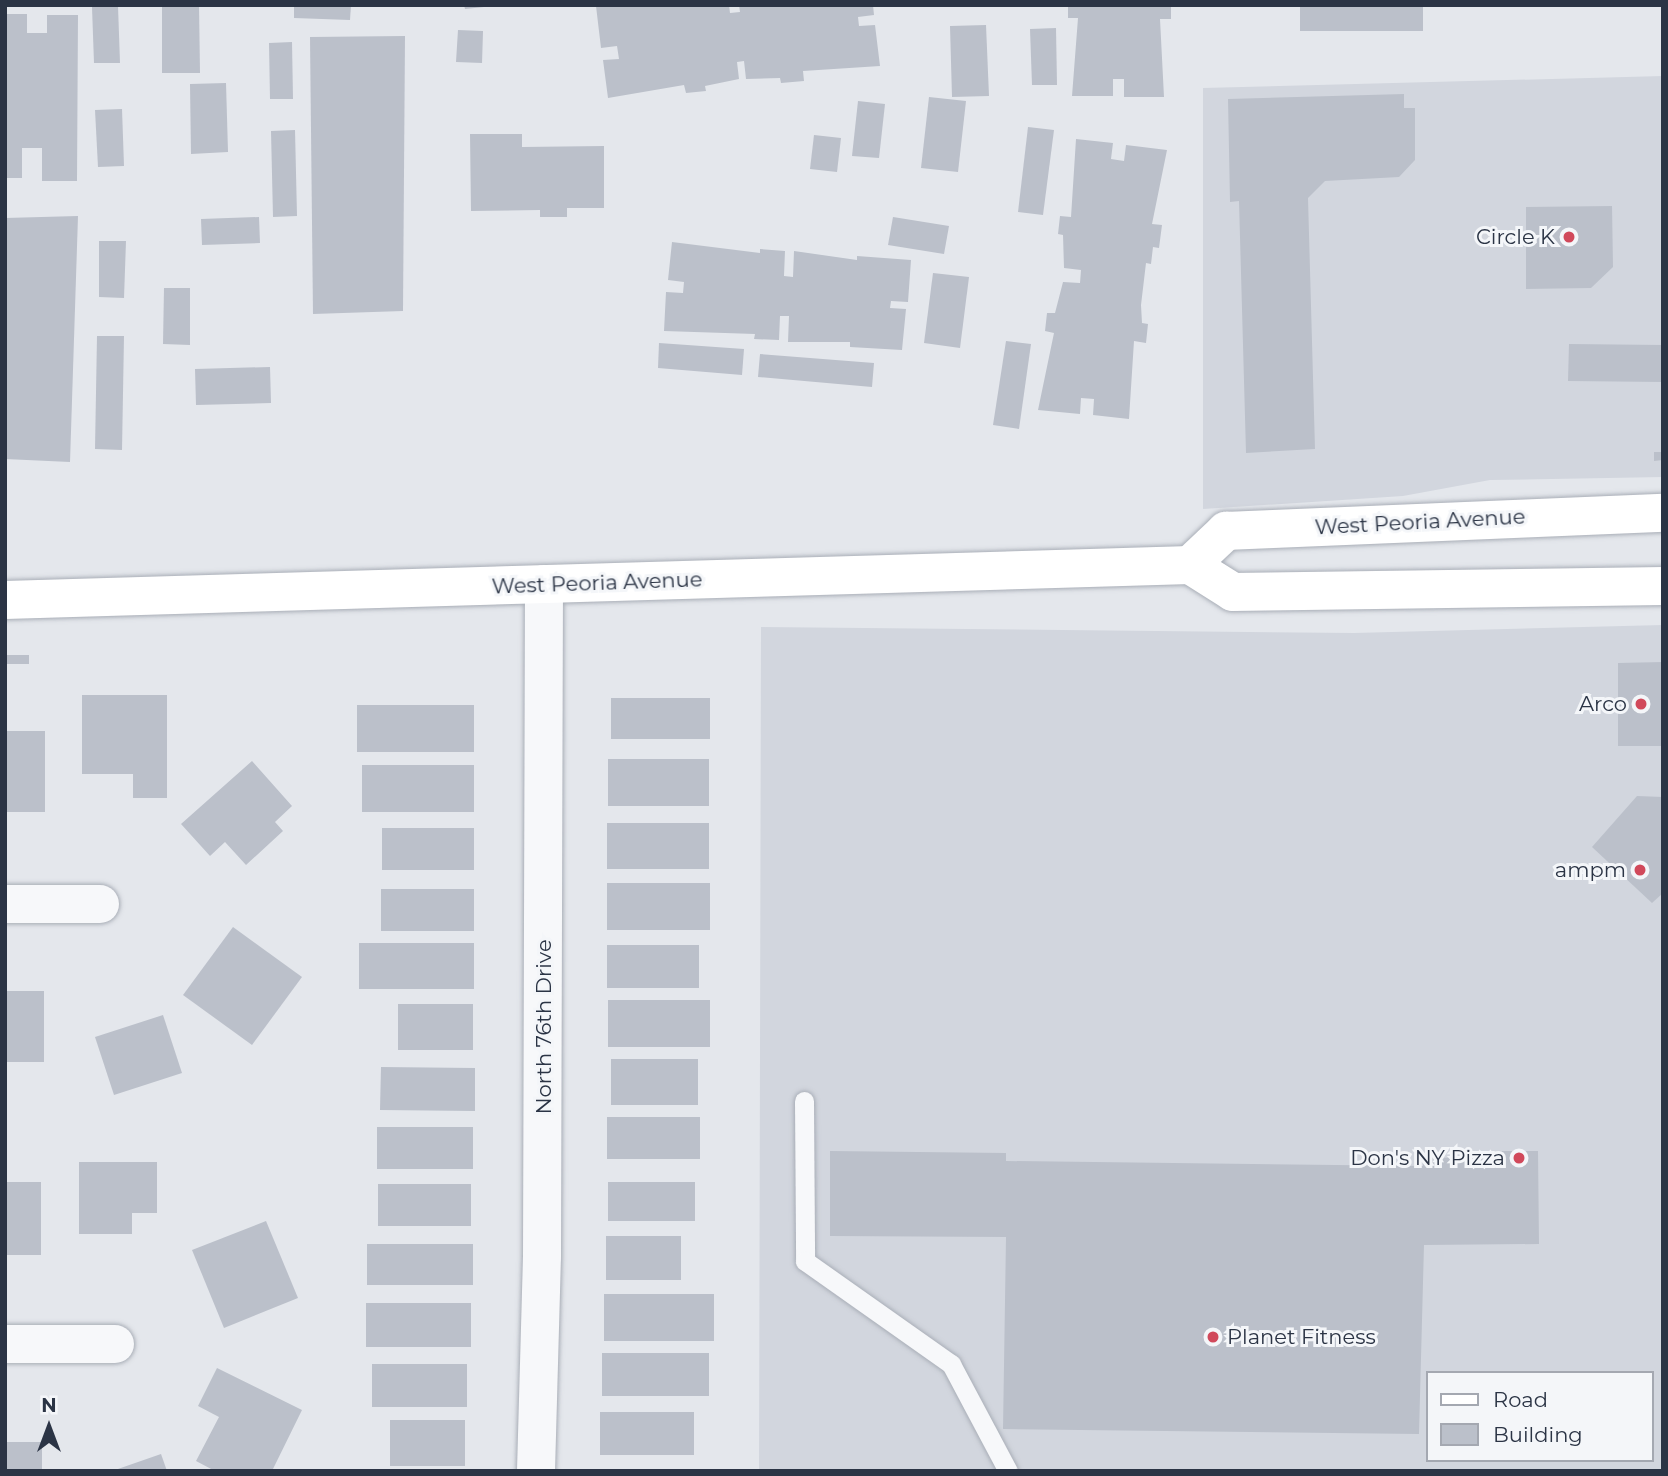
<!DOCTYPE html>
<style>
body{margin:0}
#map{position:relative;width:1668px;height:1476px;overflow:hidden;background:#e4e7ec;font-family:Montserrat,sans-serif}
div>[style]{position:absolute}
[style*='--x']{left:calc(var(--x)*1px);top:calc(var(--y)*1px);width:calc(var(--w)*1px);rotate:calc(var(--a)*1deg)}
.built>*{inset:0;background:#d2d6de}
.building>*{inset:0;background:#bbc0ca}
.roads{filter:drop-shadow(0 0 2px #a9aeb7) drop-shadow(0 0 2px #a9aeb7)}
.lane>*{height:19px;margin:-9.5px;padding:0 9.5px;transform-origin:9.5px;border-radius:9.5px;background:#f7f8fa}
.street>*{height:38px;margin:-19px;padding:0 19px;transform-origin:19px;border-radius:19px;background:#f7f8fa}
.secondary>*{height:38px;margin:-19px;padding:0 19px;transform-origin:19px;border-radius:19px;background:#fff}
.dots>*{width:19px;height:19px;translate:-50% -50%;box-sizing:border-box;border:4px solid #f4f6f9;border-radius:50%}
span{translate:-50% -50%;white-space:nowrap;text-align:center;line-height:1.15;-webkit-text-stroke:6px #f4f6f9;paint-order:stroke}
.poi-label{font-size:21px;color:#2b3445}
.right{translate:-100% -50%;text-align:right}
.left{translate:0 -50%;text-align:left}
.street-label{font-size:21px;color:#2b3445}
.frame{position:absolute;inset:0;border:7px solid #2b3445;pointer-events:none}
.legend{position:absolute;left:1426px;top:1371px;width:228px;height:91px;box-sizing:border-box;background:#f4f6f9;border:2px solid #a4a8b1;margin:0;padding:9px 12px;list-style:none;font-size:21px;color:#2b3445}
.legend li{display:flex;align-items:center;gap:14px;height:35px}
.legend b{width:35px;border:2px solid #a4a8b1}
.north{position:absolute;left:14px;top:1392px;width:70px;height:70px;-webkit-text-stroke:5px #f4f6f9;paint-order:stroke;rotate:0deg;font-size:19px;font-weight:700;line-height:28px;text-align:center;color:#2b3445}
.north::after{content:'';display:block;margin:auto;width:24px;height:32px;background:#2b3445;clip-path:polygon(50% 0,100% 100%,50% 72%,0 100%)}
</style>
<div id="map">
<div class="built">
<i style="clip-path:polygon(1663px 76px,1663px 477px,1490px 480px,1403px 496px,1203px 509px,1203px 88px)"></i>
<i style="clip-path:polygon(evenodd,1663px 625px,1663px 1471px,759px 1471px,761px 627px,1354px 633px,1663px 625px,1428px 1373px,1652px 1373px,1652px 1460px,1428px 1460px,1428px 1373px)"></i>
</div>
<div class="building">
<i style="clip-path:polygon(162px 5px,199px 5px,200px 73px,162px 73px)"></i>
<i style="clip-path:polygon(294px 5px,351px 5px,350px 20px,294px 18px)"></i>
<i style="clip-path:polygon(464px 5px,484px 5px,484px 7px,465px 9px)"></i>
<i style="clip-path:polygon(729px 5px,730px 13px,740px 12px,739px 5px,873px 5px,874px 15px,858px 17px,859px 26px,875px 25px,880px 66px,803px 71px,804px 81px,781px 83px,780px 78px,746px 79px,744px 61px,737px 62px,739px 79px,705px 86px,706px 91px,686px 93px,684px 85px,608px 98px,603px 60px,619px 59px,617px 46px,601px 48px,596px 6px)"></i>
<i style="clip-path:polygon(1068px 5px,1171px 5px,1171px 19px,1160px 19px,1164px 97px,1124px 97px,1124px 79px,1113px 79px,1113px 96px,1072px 96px,1078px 18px,1068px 18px)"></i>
<i style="clip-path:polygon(1300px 5px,1423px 5px,1423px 31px,1300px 31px)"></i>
<i style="clip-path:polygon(118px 6px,120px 63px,94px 63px,92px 7px)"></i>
<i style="clip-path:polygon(5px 14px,27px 14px,27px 33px,47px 33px,47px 15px,78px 15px,77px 181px,42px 181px,42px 148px,22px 148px,22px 178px,5px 178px)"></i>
<i style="clip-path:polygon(986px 25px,989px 96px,952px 97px,950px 26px)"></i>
<i style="clip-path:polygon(1056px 28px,1057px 85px,1032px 85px,1030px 29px)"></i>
<i style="clip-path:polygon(458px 30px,483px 31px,482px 63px,456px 62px)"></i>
<i style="clip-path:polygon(405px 36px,403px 311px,313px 314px,310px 37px)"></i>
<i style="clip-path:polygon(292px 42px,293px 99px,270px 99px,269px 43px)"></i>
<i style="clip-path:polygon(226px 83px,228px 152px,191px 154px,190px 84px)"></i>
<i style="clip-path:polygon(1404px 94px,1404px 108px,1415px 108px,1415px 160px,1399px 177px,1325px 181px,1308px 198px,1315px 449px,1246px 453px,1239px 201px,1230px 202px,1228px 99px)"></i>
<i style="clip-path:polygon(929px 97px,966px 101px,958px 172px,921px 168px)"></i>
<i style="clip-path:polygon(858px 101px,885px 104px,879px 158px,852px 156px)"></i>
<i style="clip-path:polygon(122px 109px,124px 166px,98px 167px,95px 110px)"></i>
<i style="clip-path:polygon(1028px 127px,1054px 130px,1043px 215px,1018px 212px)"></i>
<i style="clip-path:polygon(295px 130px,297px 216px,273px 217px,271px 131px)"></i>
<i style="clip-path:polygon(470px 134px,522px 134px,522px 147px,604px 146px,604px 208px,567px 208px,567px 217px,540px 217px,540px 210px,471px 211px)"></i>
<i style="clip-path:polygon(814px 135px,841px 138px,837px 172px,810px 169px)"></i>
<i style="clip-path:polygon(1076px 139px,1113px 143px,1111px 159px,1124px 161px,1126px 145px,1167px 150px,1152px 224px,1162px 225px,1159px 248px,1153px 247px,1151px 264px,1146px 263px,1141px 305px,1142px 323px,1148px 324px,1146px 343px,1134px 341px,1129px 419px,1093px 415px,1094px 399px,1081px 398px,1080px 414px,1038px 410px,1054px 333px,1045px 331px,1047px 313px,1055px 313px,1063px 282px,1080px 283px,1081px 270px,1064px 268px,1063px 235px,1058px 234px,1060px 216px,1071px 217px)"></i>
<i style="clip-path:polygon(1612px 206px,1613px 267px,1591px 288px,1526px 289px,1526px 207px)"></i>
<i style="clip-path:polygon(78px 216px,70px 462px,5px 459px,5px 218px)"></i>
<i style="clip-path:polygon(259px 217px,260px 243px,202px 245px,201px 219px)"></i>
<i style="clip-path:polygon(893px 217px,949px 226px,944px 254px,888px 245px)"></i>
<i style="clip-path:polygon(99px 241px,126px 241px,124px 298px,99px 297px)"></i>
<i style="clip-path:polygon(672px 242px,760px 253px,760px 249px,785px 251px,784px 276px,793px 277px,794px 251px,857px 260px,857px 256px,911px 260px,908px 302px,891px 301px,890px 308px,906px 309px,902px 350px,850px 347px,850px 342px,788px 342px,789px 316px,780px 316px,779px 340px,754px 339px,755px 334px,664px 331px,666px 292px,683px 293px,684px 282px,668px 280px)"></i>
<i style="clip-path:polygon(933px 273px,969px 277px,960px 348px,924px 343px)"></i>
<i style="clip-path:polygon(164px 288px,190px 288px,190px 345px,163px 344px)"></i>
<i style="clip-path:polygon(97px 336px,124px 336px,122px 450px,95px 449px)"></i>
<i style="clip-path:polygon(1006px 341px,1031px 344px,1019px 429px,993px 425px)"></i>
<i style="clip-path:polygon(659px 343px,744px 349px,742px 375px,658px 368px)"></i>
<i style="clip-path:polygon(1569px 344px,1663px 345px,1663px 382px,1568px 381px)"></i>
<i style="clip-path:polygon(760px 354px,874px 363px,872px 387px,758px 377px)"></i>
<i style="clip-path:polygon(270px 367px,271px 403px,196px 405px,195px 369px)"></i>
<i style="clip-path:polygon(1654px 452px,1663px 452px,1663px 460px,1654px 461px)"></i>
<i style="clip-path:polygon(6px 655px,29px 655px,29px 664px,6px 664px)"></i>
<i style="clip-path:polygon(1663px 662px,1663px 746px,1618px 746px,1618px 663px)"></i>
<i style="clip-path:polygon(82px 695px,167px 695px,167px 798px,133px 798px,133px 774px,82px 774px)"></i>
<i style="clip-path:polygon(611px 698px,710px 698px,710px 739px,611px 739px)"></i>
<i style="clip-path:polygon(357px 705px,474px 705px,474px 752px,357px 752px)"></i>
<i style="clip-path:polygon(5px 731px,45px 731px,45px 812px,5px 812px)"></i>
<i style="clip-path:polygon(608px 759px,709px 759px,709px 806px,608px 806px)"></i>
<i style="clip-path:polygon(252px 761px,292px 806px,275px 822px,283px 831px,246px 865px,225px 842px,210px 856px,181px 824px)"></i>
<i style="clip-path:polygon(362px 765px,474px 765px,474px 812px,362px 812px)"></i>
<i style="clip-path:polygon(1637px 796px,1663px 797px,1663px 893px,1652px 903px,1592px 847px)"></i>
<i style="clip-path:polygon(607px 823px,709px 823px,709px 869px,607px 869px)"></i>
<i style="clip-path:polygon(382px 828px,474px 828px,474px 870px,382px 870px)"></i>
<i style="clip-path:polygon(607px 883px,710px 883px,710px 930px,607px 930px)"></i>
<i style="clip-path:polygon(381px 889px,474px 889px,474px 931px,381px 931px)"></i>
<i style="clip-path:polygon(233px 927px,302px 977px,252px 1045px,183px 995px)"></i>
<i style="clip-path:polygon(359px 943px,474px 943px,474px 989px,359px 989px)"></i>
<i style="clip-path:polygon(607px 945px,699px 945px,699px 988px,607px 988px)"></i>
<i style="clip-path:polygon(5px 991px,44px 991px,44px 1062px,5px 1062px)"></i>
<i style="clip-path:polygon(608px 1000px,710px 1000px,710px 1047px,608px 1047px)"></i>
<i style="clip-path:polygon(398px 1004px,473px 1004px,473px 1050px,398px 1050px)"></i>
<i style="clip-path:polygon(163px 1015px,182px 1073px,114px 1095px,95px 1037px)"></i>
<i style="clip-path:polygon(611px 1059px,698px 1059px,698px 1105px,611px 1105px)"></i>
<i style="clip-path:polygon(381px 1067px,475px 1068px,475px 1111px,380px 1110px)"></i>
<i style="clip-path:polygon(607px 1117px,700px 1117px,700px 1159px,607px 1159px)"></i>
<i style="clip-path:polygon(377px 1127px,473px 1127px,473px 1169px,377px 1169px)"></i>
<i style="clip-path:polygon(830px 1151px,1006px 1153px,1006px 1161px,1423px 1166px,1423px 1158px,1500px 1157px,1500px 1151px,1538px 1151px,1539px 1244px,1424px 1245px,1419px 1434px,1003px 1429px,1006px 1237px,830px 1236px)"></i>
<i style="clip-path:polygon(79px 1162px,157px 1162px,157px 1213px,132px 1213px,132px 1234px,79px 1234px)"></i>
<i style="clip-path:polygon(5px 1182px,41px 1182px,41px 1255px,5px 1255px)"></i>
<i style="clip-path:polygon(608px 1182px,695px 1182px,695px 1221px,608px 1221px)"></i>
<i style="clip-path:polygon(378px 1184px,471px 1184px,471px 1226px,378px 1226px)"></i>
<i style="clip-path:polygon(266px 1221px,298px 1298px,224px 1328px,192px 1250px)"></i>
<i style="clip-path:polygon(606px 1236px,681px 1236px,681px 1280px,606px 1280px)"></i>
<i style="clip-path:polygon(367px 1244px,473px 1244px,473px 1285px,367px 1285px)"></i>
<i style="clip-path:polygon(604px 1294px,714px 1294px,714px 1341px,604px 1341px)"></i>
<i style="clip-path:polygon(366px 1303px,471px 1303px,471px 1347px,366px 1347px)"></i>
<i style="clip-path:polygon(602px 1353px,709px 1353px,709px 1396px,602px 1396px)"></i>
<i style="clip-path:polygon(372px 1364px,467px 1364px,467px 1407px,372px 1407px)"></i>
<i style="clip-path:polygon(217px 1368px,302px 1410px,272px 1471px,215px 1471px,196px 1461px,219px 1417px,198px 1406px)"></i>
<i style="clip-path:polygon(600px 1412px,694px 1412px,694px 1455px,600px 1455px)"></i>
<i style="clip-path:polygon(390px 1420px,465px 1420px,465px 1466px,390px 1466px)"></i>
<i style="clip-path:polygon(5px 1442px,42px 1442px,42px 1471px,5px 1471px)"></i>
<i style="clip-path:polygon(161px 1454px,167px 1471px,115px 1471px,115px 1470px)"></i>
</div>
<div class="roads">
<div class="lane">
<i style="--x:804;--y:1101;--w:160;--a:89.6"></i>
<i style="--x:805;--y:1261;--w:179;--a:35.2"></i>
<i style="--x:951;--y:1364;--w:121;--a:62"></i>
</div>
<div class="street">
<i style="--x:5;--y:904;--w:95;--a:0"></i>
<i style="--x:5;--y:1344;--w:110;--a:0"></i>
<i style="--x:536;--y:1471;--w:215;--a:-88.4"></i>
<i style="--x:542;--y:1256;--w:672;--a:-89.83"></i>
</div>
<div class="secondary">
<i style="--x:1190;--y:565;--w:50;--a:-43.4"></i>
<i style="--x:1226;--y:531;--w:437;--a:-2.4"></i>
<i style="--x:5;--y:600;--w:1186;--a:-1.69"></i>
<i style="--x:1190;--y:565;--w:51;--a:32.1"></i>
<i style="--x:1233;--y:592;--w:430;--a:-0.8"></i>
</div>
</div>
<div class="dots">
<i style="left:1569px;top:237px;background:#d1495b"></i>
<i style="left:1641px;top:704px;background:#d1495b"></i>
<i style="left:1640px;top:870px;background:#d1495b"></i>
<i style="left:1519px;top:1158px;background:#d1495b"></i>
<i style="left:1213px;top:1337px;background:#d1495b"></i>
</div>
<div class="poi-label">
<span class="right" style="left:1555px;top:237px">Circle K</span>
<span class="right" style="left:1627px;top:704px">Arco</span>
<span class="right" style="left:1626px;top:870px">ampm</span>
<span class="right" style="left:1505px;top:1158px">Don's NY Pizza</span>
<span class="left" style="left:1227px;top:1337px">Planet Fitness</span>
</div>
<div class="street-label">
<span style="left:1420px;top:522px;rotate:-3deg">West Peoria Avenue</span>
<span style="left:597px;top:583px;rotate:-2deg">West Peoria Avenue</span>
<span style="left:544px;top:1027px;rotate:-90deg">North 76th Drive</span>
</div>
<div class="frame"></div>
<ul class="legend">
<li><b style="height:9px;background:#fff"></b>Road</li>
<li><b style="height:19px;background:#bbc0ca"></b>Building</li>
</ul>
<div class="north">N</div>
</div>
